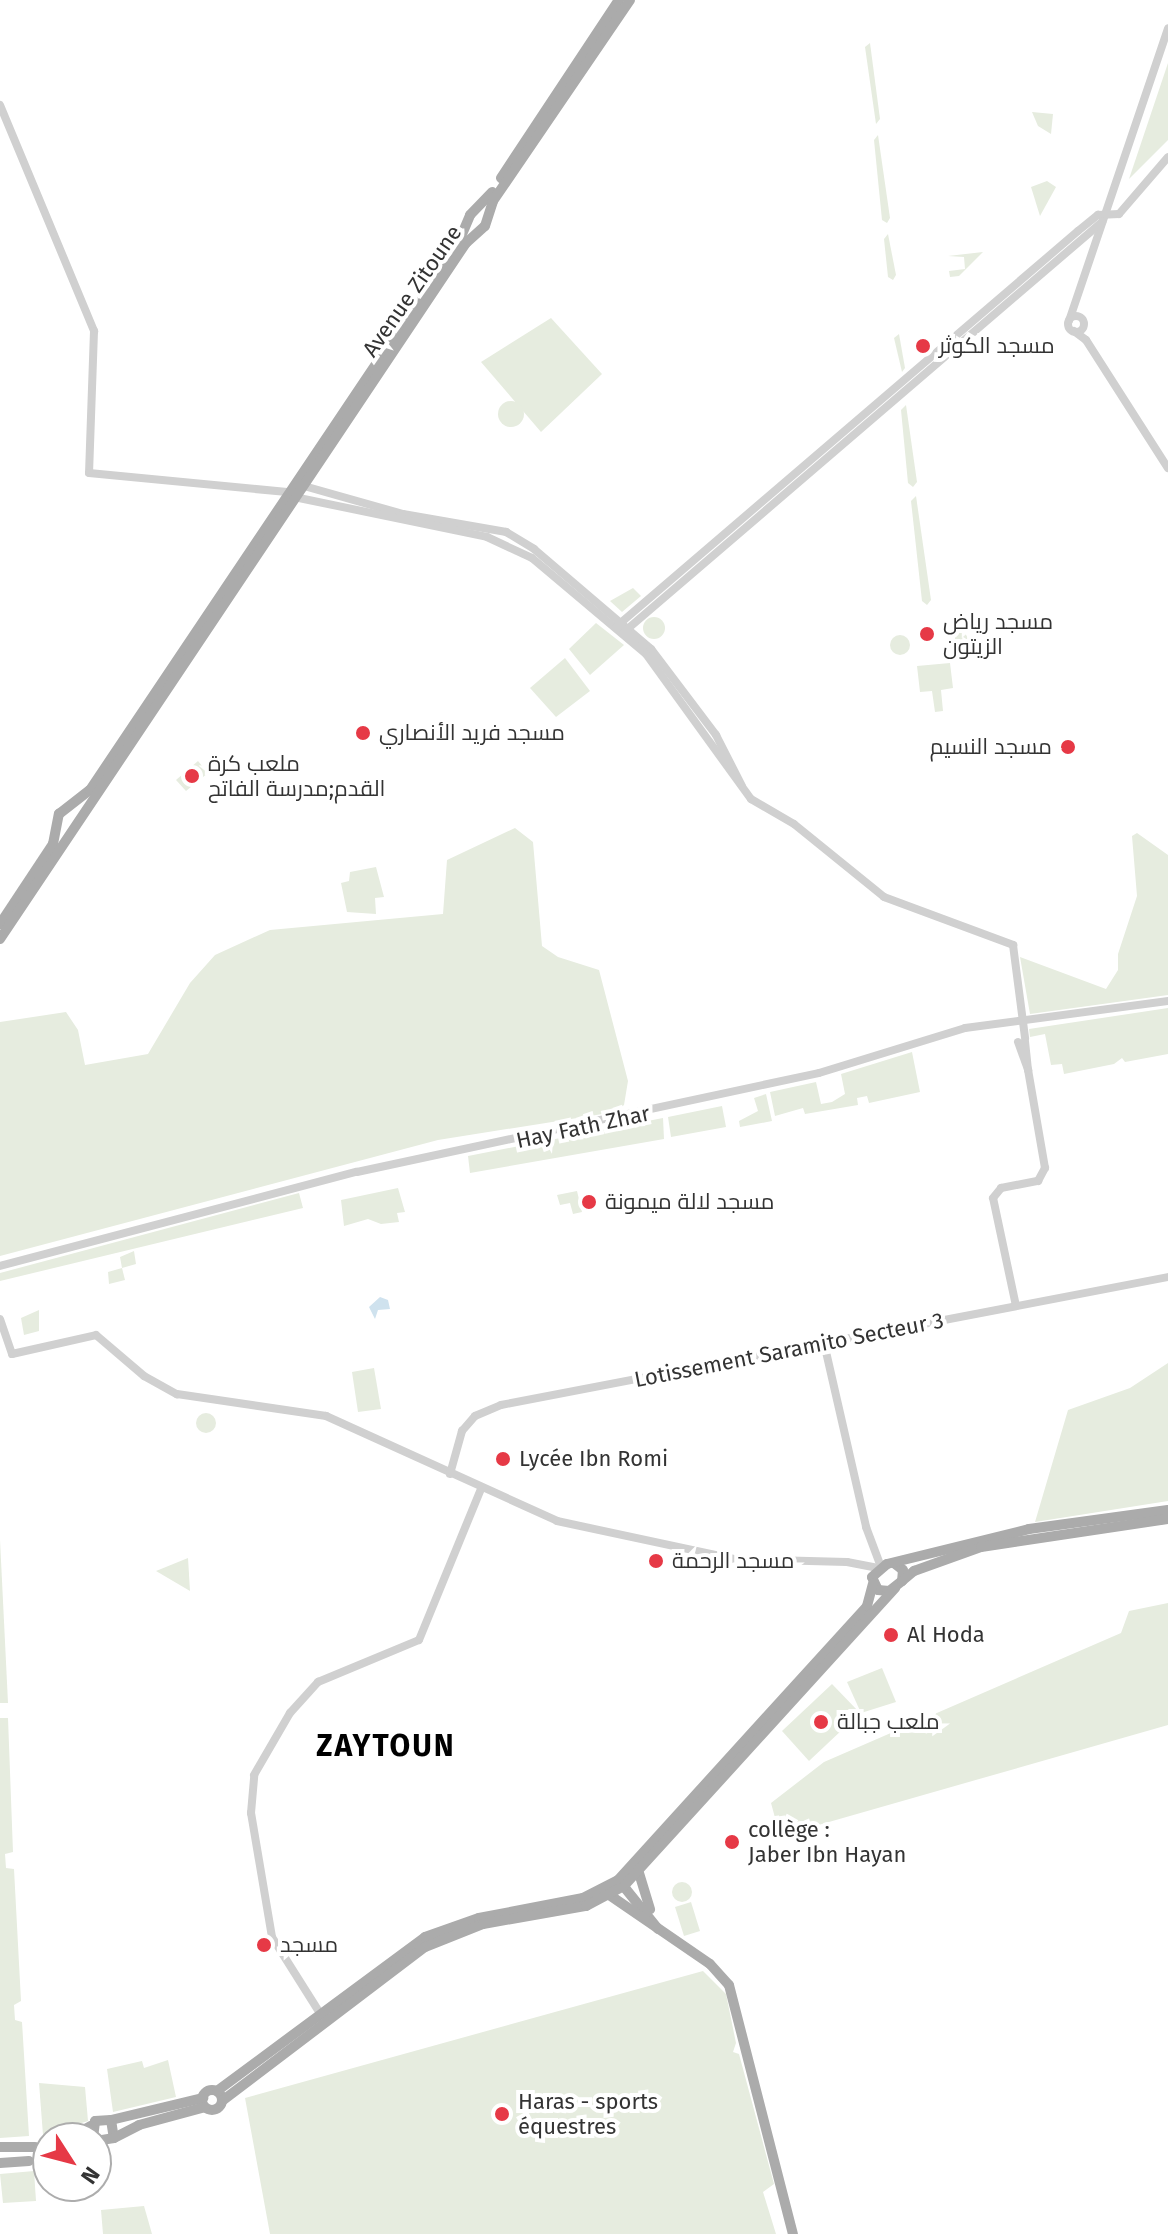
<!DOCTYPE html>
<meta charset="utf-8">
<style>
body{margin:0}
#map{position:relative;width:1168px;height:2234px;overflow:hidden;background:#fff;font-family:"Fira Sans",Cairo,sans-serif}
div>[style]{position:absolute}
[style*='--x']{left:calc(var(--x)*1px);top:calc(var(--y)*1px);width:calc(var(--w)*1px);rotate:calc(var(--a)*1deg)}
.green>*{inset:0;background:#e6ecdf}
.round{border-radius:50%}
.water>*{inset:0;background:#cfe2ee}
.minor>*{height:8px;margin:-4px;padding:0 4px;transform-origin:4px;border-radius:4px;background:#d0d0d0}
.minor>.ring{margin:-4px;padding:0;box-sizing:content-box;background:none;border:8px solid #d0d0d0;border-radius:50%}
.major>*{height:10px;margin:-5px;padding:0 5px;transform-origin:5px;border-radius:5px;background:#ababab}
.major>.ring{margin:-5px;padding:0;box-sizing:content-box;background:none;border:10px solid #ababab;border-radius:50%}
.dots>*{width:22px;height:22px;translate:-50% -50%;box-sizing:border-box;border:4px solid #fff;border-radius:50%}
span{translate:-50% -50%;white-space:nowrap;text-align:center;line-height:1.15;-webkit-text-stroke:8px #fff;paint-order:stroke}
.street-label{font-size:22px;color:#333}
.poi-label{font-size:22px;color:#333}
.left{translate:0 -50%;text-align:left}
.right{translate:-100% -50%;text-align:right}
.district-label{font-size:30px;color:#000;font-weight:700;letter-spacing:2px}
.north{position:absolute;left:32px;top:2122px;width:80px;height:80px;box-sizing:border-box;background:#fff;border:2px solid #adadad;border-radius:50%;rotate:126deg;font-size:22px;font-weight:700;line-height:32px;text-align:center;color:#333}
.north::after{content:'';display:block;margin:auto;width:28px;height:36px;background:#e63946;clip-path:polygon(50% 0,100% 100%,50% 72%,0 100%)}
</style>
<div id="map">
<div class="green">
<i style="clip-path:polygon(870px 43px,880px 119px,876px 124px,865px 47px)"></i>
<i style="clip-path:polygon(1168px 63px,1168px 140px,1129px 179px)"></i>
<i style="clip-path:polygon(1032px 112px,1053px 114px,1051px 134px,1038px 126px)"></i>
<i style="clip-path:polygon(878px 135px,890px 218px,887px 223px,882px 220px,874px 140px)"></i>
<i style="clip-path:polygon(1047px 181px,1056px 187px,1040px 216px,1031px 187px)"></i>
<i style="clip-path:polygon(888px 234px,896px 275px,893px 280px,888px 277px,884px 239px)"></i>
<i style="clip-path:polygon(983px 252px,959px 276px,950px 277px,949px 271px,965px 269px,964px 257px,948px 256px)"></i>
<i style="clip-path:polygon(551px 318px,602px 374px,541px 432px,481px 362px)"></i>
<i style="clip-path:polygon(899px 334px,905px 368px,902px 372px,894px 338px)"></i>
<i class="round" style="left:498px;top:401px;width:26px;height:26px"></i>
<i style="clip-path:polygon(906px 405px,917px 482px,913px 487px,908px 483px,901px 410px)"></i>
<i style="clip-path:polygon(916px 496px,931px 600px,927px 605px,922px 601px,911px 501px)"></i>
<i style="clip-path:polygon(633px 588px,641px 596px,622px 612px,610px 601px)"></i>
<i class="round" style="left:643px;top:617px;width:22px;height:22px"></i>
<i style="clip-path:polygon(953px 621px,964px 631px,972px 646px,956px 647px)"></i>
<i style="clip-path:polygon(596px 623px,624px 645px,590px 675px,569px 649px)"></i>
<i class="round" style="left:890px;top:635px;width:20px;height:20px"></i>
<i style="clip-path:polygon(565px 658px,590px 691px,556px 717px,530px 688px)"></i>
<i style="clip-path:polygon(950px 663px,953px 688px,941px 690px,943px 711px,935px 712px,932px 691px,920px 692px,917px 666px)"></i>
<i style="clip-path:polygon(198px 761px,208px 773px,186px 791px,176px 780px)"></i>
<i style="clip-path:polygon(515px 828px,533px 842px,542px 946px,558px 957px,599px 970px,628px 1081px,624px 1105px,615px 1112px,438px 1140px,0 1256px,0 1022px,66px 1012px,78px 1030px,85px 1065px,148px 1054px,190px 983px,215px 955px,270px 930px,443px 914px,447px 860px)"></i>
<i style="clip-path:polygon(1137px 833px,1168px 855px,1168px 995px,1030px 1014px,1020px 957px,1106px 989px,1118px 970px,1118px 954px,1137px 896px,1132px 836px)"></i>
<i style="clip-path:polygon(376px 867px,384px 897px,375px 898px,376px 914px,347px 912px,341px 883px,349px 881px,350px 872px)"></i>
<i style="clip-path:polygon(1168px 1008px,1168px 1054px,1125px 1062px,1122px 1058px,1114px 1064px,1064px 1074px,1062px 1064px,1051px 1065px,1045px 1034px,1030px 1037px,1029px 1029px)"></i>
<i style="clip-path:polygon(912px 1052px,920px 1092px,869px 1103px,867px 1096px,857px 1098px,858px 1105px,805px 1114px,803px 1108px,775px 1116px,770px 1092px,816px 1082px,821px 1104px,832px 1102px,845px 1094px,841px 1074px)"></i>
<i style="clip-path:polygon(766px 1094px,772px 1121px,740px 1127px,739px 1121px,758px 1111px,754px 1098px)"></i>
<i style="clip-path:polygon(722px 1106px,726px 1127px,671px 1137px,668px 1117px)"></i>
<i style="clip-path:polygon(663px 1118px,664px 1139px,470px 1173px,468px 1156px)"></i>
<i style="clip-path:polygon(398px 1188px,405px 1212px,397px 1213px,399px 1222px,381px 1224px,368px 1219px,344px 1226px,341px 1200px)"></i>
<i style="clip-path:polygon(577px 1191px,582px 1212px,573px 1214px,570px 1203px,560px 1205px,557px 1195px)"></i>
<i style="clip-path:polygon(299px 1193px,303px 1208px,0 1281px,0 1273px)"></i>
<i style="clip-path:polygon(134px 1251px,136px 1264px,122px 1268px,125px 1280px,109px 1284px,108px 1272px,122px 1268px,120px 1257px)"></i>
<i style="clip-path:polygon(39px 1310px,39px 1331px,24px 1335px,21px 1318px)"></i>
<i style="clip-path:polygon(1168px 1363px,1168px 1501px,1035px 1522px,1068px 1410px,1130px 1388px)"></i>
<i style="clip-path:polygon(374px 1368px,381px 1409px,358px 1412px,352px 1372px)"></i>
<i class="round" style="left:196px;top:1413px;width:20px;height:20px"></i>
<i style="clip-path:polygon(0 1540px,8px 1703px,0 1703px)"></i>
<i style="clip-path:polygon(188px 1558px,190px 1591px,156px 1571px)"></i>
<i style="clip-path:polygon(1168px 1603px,1168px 1725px,780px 1836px,771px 1803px,824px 1762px,1121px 1633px,1129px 1611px)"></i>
<i style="clip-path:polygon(882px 1668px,896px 1702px,861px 1713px,847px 1682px)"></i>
<i style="clip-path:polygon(832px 1684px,860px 1713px,809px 1761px,782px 1731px)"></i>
<i style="clip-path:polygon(0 1718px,8px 1718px,13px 1852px,5px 1854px,6px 1868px,14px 1869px,21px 2001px,14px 2005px,15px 2020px,22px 2022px,29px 2136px,0 2138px)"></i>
<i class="round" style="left:672px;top:1882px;width:20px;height:20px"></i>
<i style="clip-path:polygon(691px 1902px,700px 1931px,684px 1936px,675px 1907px)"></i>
<i style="clip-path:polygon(703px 1971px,726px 1994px,736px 2043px,733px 2052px,739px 2054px,774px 2184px,763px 2192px,776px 2234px,270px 2234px,245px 2098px)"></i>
<i style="clip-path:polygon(168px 2060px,176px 2097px,113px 2112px,107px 2069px,142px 2061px,144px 2068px)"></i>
<i style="clip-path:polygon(39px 2083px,85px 2087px,88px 2121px,43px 2135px)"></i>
<i style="clip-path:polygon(34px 2171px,36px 2201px,3px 2203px,0 2174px)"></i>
<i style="clip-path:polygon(144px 2206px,152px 2234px,103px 2234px,101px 2210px)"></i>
</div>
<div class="water">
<i style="clip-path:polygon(380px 1297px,388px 1300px,390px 1309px,378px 1310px,375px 1319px,369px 1307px)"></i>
</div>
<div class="minor">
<i style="--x:0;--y:105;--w:245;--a:67.4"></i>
<i style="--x:94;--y:331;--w:142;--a:92"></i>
<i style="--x:89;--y:473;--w:199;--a:5.5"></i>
<i class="ring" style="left:1068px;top:316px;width:8px;height:8px"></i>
<i style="--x:1069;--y:321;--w:309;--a:-71.3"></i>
<i style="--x:1074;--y:331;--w:15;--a:37"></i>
<i style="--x:1086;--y:340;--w:152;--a:57.4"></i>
<i style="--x:304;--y:486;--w:103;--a:15.8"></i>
<i style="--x:403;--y:514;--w:105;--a:9.9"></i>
<i style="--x:506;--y:532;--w:33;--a:31"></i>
<i style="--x:534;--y:549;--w:154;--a:40.5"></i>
<i style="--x:651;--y:649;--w:108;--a:52.9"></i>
<i style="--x:716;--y:735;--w:57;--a:63"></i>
<i style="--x:299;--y:498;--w:192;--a:11.7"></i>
<i style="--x:487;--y:537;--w:50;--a:25"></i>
<i style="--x:532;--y:558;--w:149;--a:40.1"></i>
<i style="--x:646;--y:654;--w:179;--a:54.1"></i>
<i style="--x:751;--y:799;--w:50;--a:30.2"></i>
<i style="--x:794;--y:824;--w:116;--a:39"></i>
<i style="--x:884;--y:897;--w:138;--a:20.4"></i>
<i style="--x:1013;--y:945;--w:94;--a:82.6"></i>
<i style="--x:617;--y:626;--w:607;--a:-40.59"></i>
<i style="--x:1078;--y:231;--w:26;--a:-39"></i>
<i style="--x:1098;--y:215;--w:21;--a:-3"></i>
<i style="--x:1119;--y:214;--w:75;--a:-49.3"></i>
<i style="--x:624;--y:632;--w:630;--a:-40.62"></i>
<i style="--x:1018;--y:1042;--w:30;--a:70"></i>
<i style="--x:1028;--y:1070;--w:29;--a:-96"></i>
<i style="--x:0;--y:1266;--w:369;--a:-14.8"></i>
<i style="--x:357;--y:1172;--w:472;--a:-12.1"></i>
<i style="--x:819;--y:1073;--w:153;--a:-17.1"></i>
<i style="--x:965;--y:1028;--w:205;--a:-7.6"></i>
<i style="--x:1016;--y:1306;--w:110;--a:-102"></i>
<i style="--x:993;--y:1198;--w:13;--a:-51"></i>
<i style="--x:1001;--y:1188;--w:38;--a:-11"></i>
<i style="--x:1038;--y:1181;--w:15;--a:-62"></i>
<i style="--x:1045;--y:1168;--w:99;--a:-99.8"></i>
<i style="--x:0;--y:1319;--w:37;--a:71"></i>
<i style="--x:12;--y:1354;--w:86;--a:-12.7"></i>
<i style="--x:96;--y:1335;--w:63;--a:40.5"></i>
<i style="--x:144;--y:1376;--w:38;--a:29"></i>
<i style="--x:177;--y:1394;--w:151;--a:8.4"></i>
<i style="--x:326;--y:1416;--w:254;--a:24.4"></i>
<i style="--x:557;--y:1521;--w:181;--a:12.1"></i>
<i style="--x:734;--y:1559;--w:113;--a:1.5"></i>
<i style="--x:847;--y:1562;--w:33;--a:11"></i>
<i style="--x:824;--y:1343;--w:189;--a:77.1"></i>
<i style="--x:866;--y:1527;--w:43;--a:69.4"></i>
<i style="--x:450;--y:1474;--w:45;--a:-74.4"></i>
<i style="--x:462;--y:1431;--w:20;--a:-49"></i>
<i style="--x:475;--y:1416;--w:28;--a:-23"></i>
<i style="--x:501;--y:1405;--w:679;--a:-10.86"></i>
<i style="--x:323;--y:2018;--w:96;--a:-122.2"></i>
<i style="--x:272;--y:1937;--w:126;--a:-99.6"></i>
<i style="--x:251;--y:1813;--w:38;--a:-85"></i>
<i style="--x:254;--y:1775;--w:72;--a:-59.9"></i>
<i style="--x:290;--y:1713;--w:42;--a:-47.9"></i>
<i style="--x:318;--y:1682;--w:109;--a:-22.6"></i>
<i style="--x:419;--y:1640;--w:163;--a:-67.7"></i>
</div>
<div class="major">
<i style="--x:501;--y:178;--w:214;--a:-56.5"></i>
<i style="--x:0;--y:924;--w:96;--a:-56.5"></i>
<i style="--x:53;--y:844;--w:31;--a:-79"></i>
<i style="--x:59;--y:814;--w:39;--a:-38"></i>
<i style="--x:90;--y:790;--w:664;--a:-56.12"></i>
<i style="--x:460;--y:239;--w:26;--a:-67"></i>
<i style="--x:470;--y:215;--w:32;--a:-46"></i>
<i style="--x:0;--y:939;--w:838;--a:-56.2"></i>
<i style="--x:466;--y:243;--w:25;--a:-42"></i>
<i style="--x:485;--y:226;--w:26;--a:-72"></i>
<i style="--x:493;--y:201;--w:243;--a:-55.7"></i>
<i style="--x:894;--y:1563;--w:11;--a:38"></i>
<i style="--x:903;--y:1570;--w:11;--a:95"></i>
<i style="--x:902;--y:1581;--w:16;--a:142"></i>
<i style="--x:889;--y:1591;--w:11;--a:-175"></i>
<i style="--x:878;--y:1590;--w:14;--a:-115"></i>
<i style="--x:872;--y:1577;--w:20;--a:-41"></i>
<i style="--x:887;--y:1564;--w:146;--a:-13.8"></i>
<i style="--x:1029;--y:1529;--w:140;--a:-7.8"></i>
<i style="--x:902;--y:1581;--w:16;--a:-40"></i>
<i style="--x:914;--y:1571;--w:71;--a:-19.7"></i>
<i style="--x:981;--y:1547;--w:189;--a:-8.5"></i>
<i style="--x:639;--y:1873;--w:38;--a:73"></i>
<i style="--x:621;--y:1883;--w:59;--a:51.2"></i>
<i style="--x:605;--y:1892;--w:127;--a:34.4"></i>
<i style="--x:710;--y:1964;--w:28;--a:48"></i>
<i style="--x:729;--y:1985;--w:257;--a:75.6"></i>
<i class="ring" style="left:202px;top:2090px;width:10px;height:10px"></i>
<i style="--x:217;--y:2091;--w:259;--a:-36.5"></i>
<i style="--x:425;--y:1937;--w:57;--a:-19.4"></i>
<i style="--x:479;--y:1918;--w:106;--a:-10.9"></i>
<i style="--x:583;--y:1898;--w:39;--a:-27"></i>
<i style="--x:618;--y:1880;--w:370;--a:-47.7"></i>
<i style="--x:867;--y:1606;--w:23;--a:-75"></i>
<i style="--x:222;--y:2101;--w:255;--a:-37.2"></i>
<i style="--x:425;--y:1947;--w:62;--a:-21.6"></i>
<i style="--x:483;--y:1924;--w:105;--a:-9.9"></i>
<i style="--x:586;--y:1906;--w:43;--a:-27.8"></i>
<i style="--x:624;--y:1886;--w:403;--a:-47.7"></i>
<i style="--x:111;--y:2120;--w:95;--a:-13.4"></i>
<i style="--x:69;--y:2138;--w:25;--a:-29"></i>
<i style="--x:93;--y:2138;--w:17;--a:-83"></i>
<i style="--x:95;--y:2121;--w:16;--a:-4"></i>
<i style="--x:111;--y:2120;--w:18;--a:81"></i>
<i style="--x:114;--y:2138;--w:18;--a:171"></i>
<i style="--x:114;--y:2138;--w:28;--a:-27"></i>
<i style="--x:139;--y:2125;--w:68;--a:-15.3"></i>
<i style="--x:0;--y:2147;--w:35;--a:0"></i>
<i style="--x:37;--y:2160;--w:11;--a:-10"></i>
<i style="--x:0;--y:2163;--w:29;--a:-4"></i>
</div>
<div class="dots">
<i style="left:923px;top:346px;background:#e63946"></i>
<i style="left:927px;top:634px;background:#e63946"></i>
<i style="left:363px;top:733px;background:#e63946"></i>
<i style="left:1068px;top:747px;background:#e63946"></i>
<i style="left:192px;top:776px;background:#e63946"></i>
<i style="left:589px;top:1202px;background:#e63946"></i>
<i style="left:503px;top:1459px;background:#e63946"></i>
<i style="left:656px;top:1561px;background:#e63946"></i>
<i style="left:891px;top:1635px;background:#e63946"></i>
<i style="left:821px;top:1722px;background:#e63946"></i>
<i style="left:732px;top:1842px;background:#e63946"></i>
<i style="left:264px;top:1945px;background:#e63946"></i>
<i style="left:502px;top:2114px;background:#e63946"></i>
</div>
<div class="street-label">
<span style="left:412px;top:291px;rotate:-55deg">Avenue Zitoune</span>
<span style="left:583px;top:1127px;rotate:-12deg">Hay Fath Zhar</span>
<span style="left:789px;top:1350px;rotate:-11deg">Lotissement Saramito Secteur 3</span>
</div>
<div class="poi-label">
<span class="left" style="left:939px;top:346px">مسجد الكوثر</span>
<span class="left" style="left:943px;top:634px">مسجد رياض<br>الزيتون</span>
<span class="left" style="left:379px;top:733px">مسجد فريد الأنصاري</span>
<span class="right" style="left:1052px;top:747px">مسجد النسيم</span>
<span class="left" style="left:208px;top:776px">ملعب كرة<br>القدم;مدرسة الفاتح</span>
<span class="left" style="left:605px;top:1202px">مسجد لالة ميمونة</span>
<span class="left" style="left:519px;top:1459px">Lycée Ibn Romi</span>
<span class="left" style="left:672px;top:1561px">مسجد الرحمة</span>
<span class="left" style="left:907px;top:1635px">Al Hoda</span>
<span class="left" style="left:837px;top:1722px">ملعب جبالة</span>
<span class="left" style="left:748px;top:1842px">collège :<br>Jaber Ibn Hayan</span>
<span class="left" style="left:280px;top:1945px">مسجد</span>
<span class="left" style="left:518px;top:2114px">Haras - sports<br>équestres</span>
</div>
<div class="district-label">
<span style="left:386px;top:1746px">ZAYTOUN</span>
</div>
<div class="north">N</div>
</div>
